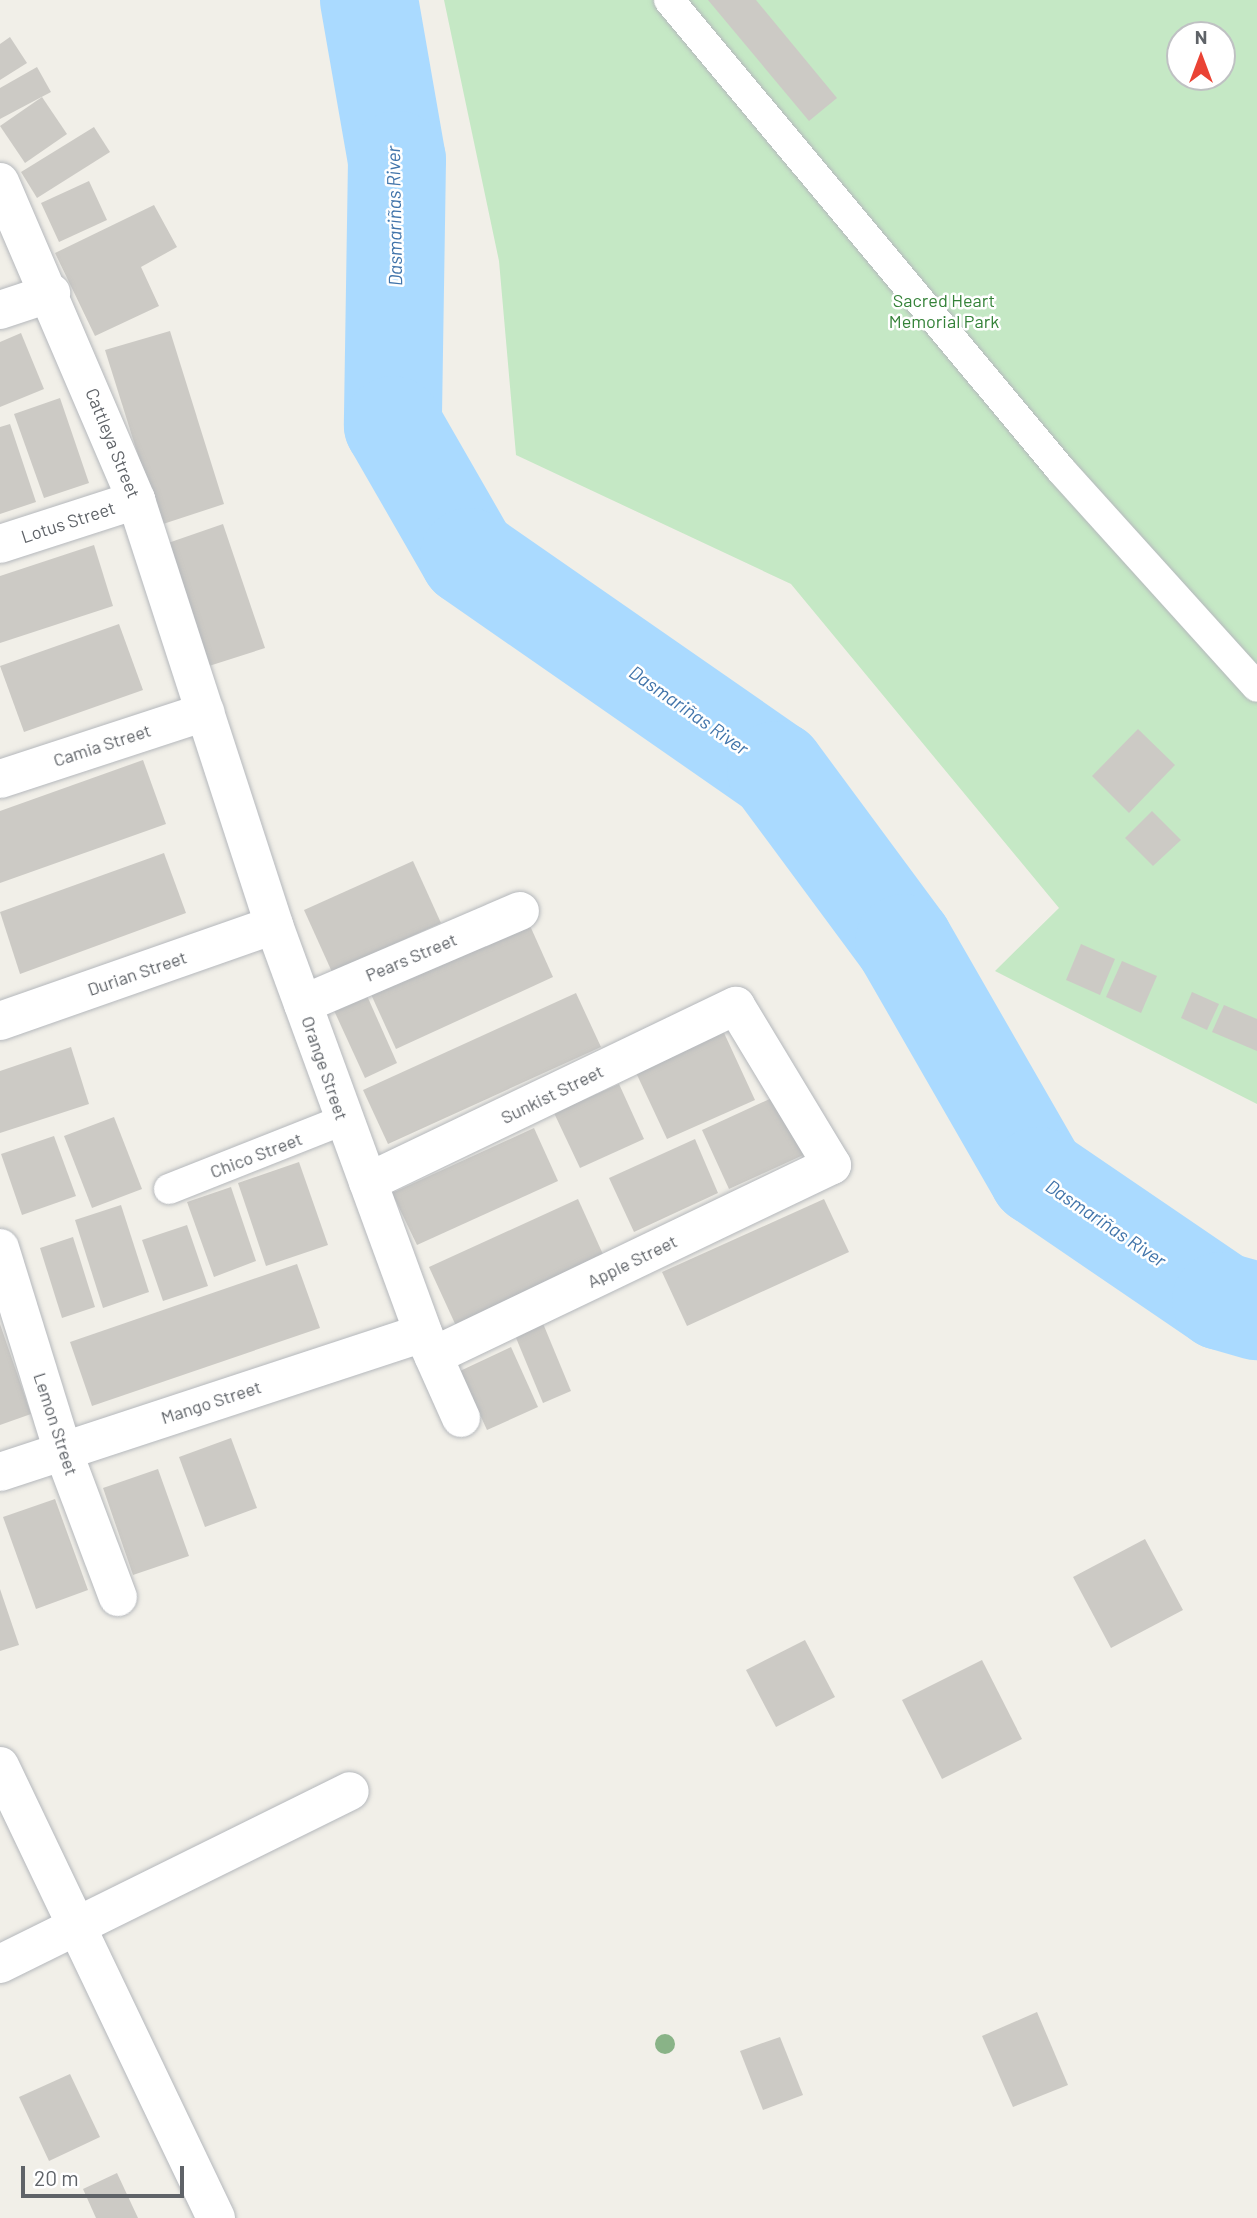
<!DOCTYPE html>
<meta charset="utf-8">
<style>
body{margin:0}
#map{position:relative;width:1257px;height:2218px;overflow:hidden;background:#f1efe8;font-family:Barlow,sans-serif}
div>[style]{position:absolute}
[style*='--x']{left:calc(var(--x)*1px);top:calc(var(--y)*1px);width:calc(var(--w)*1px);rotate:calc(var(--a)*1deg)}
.green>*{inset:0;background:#c5e8c5}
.river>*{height:98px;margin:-49px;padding:0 49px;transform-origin:49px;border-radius:49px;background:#aadaff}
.building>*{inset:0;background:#cccac5}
.roads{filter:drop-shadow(0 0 2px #b5b8bc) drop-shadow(0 0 2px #b5b8bc)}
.service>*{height:30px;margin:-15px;padding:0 15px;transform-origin:15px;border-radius:15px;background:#fff}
.minor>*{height:38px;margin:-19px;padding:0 19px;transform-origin:19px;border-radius:19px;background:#fff}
.trees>*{width:20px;height:20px;margin:-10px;border-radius:50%;background:#89b387}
span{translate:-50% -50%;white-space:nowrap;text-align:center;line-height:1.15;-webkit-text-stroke:5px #fff;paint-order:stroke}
.park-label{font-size:18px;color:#348238}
.street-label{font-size:18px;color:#5f6368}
.water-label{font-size:19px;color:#4174aa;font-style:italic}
.north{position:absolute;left:1166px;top:21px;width:70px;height:70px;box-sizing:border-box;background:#fff;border:2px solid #bfc1c3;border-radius:50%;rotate:0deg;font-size:19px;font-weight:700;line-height:28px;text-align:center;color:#5f6368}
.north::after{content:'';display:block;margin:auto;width:24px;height:32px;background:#ea4335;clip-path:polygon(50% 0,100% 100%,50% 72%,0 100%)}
.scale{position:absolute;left:21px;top:2166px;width:163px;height:32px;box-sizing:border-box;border:4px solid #5f6368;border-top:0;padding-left:9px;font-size:21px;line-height:24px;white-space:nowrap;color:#5f6368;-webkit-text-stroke:5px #fff;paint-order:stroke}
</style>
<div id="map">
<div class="green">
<i style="clip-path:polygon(evenodd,444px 0,1257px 0,1257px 1104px,995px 971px,1059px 908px,791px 584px,516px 455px,499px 261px,444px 0,1180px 35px,1222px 35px,1222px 77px,1180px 77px,1180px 35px)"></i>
</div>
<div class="river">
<i style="--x:369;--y:0;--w:162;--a:80.1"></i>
<i style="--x:397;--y:160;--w:265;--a:90.9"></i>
<i style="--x:393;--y:425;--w:152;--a:60.1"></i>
<i style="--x:469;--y:557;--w:374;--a:34.8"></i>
<i style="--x:776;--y:770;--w:215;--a:53.5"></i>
<i style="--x:904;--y:943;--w:269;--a:60.1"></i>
<i style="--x:1038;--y:1176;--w:222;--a:34.3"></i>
<i style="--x:1221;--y:1301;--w:37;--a:16"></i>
</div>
<div class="building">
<i style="clip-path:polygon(708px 0,756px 0,837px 98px,809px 121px)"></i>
<i style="clip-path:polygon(10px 37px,27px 63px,0 80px,0 44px)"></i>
<i style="clip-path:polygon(37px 67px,51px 92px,0 119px,0 88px)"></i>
<i style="clip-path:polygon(42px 97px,67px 134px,25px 163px,0 126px)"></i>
<i style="clip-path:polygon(94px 127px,110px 152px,37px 198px,21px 172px)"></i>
<i style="clip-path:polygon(89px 181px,107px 220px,59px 242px,41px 203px)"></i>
<i style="clip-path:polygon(154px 205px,177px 247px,141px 267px,159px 306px,95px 336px,55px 253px)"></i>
<i style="clip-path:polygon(170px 331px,224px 504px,160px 525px,105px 350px)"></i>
<i style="clip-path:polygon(21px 333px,44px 389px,0 407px,0 342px)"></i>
<i style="clip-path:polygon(60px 398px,89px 483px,44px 498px,14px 414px)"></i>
<i style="clip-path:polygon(10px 424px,36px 502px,0 514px,0 427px)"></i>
<i style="clip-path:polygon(223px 524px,265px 648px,209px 666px,168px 543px)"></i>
<i style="clip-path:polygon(94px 545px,113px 606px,0 643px,0 576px)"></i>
<i style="clip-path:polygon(119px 624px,143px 690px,24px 732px,0 666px)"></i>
<i style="clip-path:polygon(1138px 729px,1175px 765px,1129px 813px,1092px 776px)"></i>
<i style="clip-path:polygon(143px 760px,166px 824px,0 883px,0 811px)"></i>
<i style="clip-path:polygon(1152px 811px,1181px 840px,1153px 866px,1125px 838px)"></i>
<i style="clip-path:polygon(164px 853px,186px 913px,20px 974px,0 912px)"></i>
<i style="clip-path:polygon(413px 861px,441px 923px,332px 972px,304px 910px)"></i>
<i style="clip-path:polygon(527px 919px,553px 977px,396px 1049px,369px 990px)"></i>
<i style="clip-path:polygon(1081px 944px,1115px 959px,1100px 995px,1066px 980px)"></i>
<i style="clip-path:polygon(1122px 961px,1157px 976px,1141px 1013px,1106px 997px)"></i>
<i style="clip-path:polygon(364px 989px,397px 1063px,365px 1078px,331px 1004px)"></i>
<i style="clip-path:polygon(1192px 992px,1219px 1004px,1207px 1030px,1181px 1018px)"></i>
<i style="clip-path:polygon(576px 993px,601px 1047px,388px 1144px,363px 1090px)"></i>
<i style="clip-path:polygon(1224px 1005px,1257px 1019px,1257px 1051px,1212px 1032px)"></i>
<i style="clip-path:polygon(719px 1022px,755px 1100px,667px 1139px,631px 1062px)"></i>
<i style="clip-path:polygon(71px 1047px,89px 1104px,0 1133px,0 1071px)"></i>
<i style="clip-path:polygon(619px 1084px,644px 1139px,580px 1168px,554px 1113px)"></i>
<i style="clip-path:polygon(785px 1092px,812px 1151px,729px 1189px,702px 1130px)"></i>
<i style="clip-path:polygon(114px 1117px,142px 1189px,92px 1208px,64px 1136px)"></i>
<i style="clip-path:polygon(534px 1128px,558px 1181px,417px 1245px,392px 1193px)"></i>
<i style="clip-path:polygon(54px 1136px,76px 1196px,22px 1215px,1px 1154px)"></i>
<i style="clip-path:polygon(695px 1139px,718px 1193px,634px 1232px,609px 1178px)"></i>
<i style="clip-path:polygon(299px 1162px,328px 1245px,266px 1266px,238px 1183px)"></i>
<i style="clip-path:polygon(231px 1187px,256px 1261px,214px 1277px,187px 1202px)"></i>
<i style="clip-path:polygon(578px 1199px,606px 1261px,457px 1328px,429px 1267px)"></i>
<i style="clip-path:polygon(824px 1199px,849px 1252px,687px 1326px,662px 1272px)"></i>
<i style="clip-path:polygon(121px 1205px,149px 1292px,103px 1308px,75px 1220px)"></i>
<i style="clip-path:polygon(187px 1225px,208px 1286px,163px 1301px,142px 1240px)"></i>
<i style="clip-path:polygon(73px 1237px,95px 1307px,62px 1318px,40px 1248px)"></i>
<i style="clip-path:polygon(297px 1264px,320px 1328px,92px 1406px,70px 1342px)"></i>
<i style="clip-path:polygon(542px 1321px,571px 1391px,543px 1403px,514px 1333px)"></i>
<i style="clip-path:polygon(0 1324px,31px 1414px,0 1425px)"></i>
<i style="clip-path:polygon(511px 1347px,538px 1407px,487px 1430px,460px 1371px)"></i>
<i style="clip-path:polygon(231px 1438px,257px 1508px,205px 1527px,179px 1457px)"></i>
<i style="clip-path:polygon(158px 1469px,189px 1556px,133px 1575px,103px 1488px)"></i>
<i style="clip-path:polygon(55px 1499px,88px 1590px,36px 1609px,3px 1517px)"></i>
<i style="clip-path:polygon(1145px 1539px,1183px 1610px,1111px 1648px,1073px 1577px)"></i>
<i style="clip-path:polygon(0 1589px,19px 1645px,0 1651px)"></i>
<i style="clip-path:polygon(805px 1640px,835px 1697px,776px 1727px,746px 1670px)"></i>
<i style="clip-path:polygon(982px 1660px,1022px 1739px,942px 1779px,902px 1700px)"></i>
<i style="clip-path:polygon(1037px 2012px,1068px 2085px,1013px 2107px,982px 2036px)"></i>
<i style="clip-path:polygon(780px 2037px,803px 2095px,763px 2110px,740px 2051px)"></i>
<i style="clip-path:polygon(70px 2074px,100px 2137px,49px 2161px,19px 2097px)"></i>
<i style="clip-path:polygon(117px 2173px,138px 2218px,96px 2218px,83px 2189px)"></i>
</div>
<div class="roads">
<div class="service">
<i style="--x:669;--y:0;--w:612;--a:50.17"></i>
<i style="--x:1061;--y:470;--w:292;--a:47.9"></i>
<i style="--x:169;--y:1189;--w:187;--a:-21.6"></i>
</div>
<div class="minor">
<i style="--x:0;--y:182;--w:346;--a:66.8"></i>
<i style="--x:136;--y:500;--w:447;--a:72"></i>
<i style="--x:274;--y:925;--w:434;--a:69.9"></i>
<i style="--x:423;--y:1333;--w:93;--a:65.9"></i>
<i style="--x:0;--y:310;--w:54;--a:-18.4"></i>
<i style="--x:0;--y:544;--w:143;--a:-17.9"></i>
<i style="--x:0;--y:779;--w:216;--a:-18.1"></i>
<i style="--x:303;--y:1004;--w:236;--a:-23.2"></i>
<i style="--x:0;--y:1021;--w:290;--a:-19.3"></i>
<i style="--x:368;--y:1182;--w:408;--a:-25.6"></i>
<i style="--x:736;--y:1006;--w:186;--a:58.9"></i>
<i style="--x:832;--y:1165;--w:442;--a:154.4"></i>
<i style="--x:0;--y:1248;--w:213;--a:72.8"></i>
<i style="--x:63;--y:1451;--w:156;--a:69.4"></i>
<i style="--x:0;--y:1472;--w:445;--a:-18.2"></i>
<i style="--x:0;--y:1766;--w:501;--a:64.46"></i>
<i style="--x:0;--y:1964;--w:390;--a:-26.3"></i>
</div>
</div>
<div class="trees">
<i style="left:665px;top:2044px"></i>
</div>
<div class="park-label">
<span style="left:944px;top:311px">Sacred Heart<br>Memorial Park</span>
</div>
<div class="street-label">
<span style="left:113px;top:443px;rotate:68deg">Cattleya Street</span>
<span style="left:68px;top:522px;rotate:-18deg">Lotus Street</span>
<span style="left:102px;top:745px;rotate:-18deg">Camia Street</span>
<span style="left:411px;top:957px;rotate:-23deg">Pears Street</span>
<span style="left:137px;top:973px;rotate:-19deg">Durian Street</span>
<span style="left:325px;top:1068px;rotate:71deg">Orange Street</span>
<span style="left:552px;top:1094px;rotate:-26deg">Sunkist Street</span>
<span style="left:256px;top:1155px;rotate:-21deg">Chico Street</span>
<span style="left:632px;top:1261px;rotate:-26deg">Apple Street</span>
<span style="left:211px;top:1402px;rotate:-18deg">Mango Street</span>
<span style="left:56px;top:1424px;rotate:72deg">Lemon Street</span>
</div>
<div class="water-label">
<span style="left:394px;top:216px;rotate:-91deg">Dasmariñas River</span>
<span style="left:689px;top:710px;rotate:35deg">Dasmariñas River</span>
<span style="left:1106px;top:1223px;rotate:34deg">Dasmariñas River</span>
</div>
<div class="north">N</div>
<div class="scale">20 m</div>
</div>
